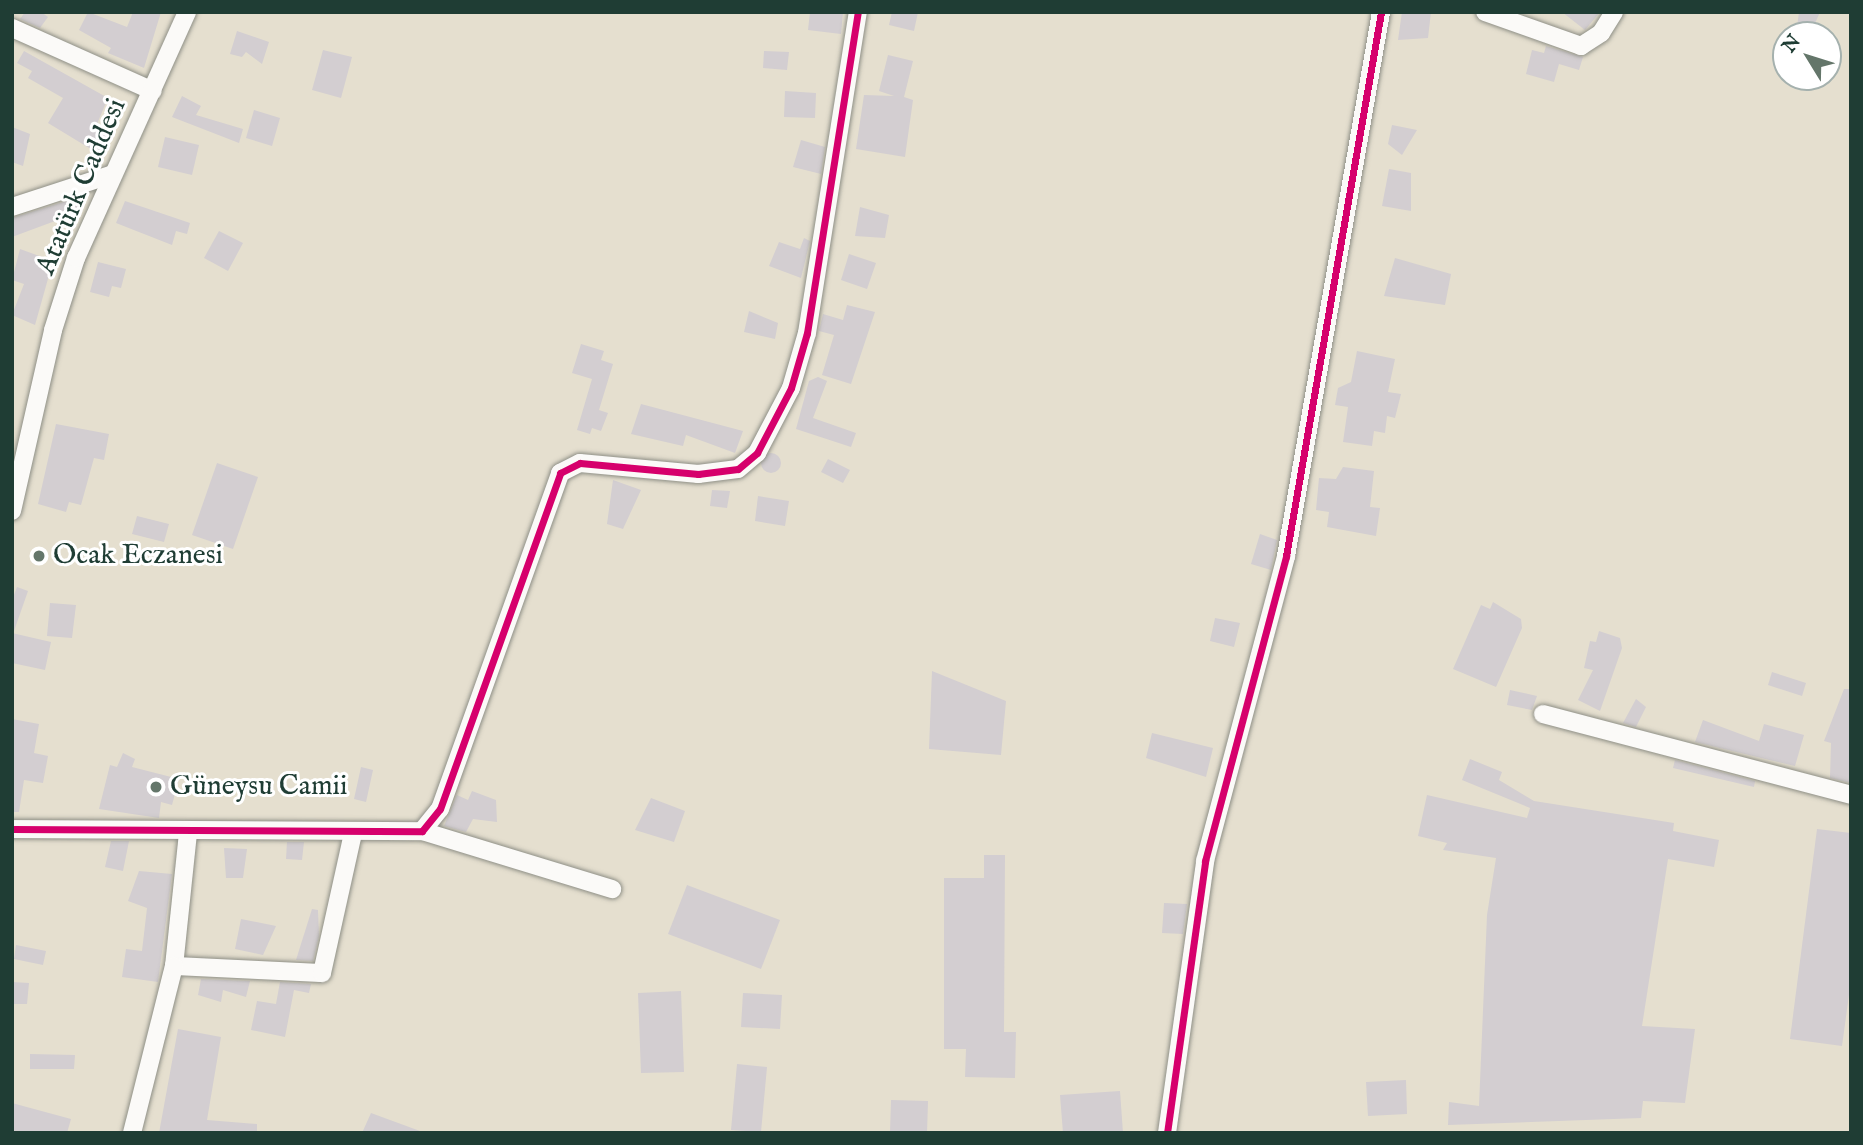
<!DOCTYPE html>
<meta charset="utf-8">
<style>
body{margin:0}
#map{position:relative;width:1863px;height:1145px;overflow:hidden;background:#e5dfcf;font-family:"IM FELL English",serif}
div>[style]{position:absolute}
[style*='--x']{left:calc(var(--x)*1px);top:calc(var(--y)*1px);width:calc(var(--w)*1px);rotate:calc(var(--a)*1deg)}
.building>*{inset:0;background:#d3ced1}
.round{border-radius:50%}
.roads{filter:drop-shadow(0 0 2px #8e8f86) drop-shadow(0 0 2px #8e8f86)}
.street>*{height:18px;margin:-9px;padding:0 9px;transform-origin:9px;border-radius:9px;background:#fbfaf8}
.cycleway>*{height:7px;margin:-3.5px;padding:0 3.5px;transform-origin:3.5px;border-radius:3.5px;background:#d6006c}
.dots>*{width:19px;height:19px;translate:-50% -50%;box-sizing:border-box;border:4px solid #fff;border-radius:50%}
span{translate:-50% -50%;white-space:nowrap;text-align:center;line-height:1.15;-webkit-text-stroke:6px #fff;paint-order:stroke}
.street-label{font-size:28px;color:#1f3d34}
.poi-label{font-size:28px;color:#1f3d34}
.left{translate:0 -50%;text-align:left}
.frame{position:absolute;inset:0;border:14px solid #1f3d34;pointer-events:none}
.north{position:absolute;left:1772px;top:21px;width:70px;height:70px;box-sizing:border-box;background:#fff;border:2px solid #a5b1ae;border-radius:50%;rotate:308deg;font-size:19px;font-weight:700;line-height:28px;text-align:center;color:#1f3d34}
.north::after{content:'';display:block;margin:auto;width:24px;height:32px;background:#64766a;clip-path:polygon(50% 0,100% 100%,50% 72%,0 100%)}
</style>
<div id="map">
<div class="building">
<i style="clip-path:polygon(25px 12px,41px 12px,48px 17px,40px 28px,20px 19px)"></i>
<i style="clip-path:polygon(88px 12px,127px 27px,133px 12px,161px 12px,144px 68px,108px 53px,111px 48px,79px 30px)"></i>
<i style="clip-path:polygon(810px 12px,843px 12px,841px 34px,808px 30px)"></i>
<i style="clip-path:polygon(892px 12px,918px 12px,914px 31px,889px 25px)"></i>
<i style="clip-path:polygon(1402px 12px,1431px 12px,1428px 38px,1398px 40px)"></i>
<i style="clip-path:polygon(1562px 12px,1600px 12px,1585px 30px)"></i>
<i style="clip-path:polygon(1799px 12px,1820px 12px,1810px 35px,1796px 35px)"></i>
<i style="clip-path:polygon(237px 31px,269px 42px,262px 64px,246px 52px,242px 57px,230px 54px)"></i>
<i style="clip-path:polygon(1546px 46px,1583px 57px,1579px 70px,1559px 64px,1554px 82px,1526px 74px,1532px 50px,1544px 53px)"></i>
<i style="clip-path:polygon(323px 50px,352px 57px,341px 98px,312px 90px)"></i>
<i style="clip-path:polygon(24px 51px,108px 98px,97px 124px,110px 130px,99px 154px,48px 123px,63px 98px,28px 78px,32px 71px,17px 63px)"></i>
<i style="clip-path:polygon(764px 51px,789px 52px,787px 70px,763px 68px)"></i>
<i style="clip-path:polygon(888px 55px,913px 61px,904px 97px,913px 100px,905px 157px,856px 149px,864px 95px,894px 96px,879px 91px)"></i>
<i style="clip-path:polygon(785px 91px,816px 93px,815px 118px,784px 117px)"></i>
<i style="clip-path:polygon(182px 96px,201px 106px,196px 115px,243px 129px,239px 143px,172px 117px)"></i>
<i style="clip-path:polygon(254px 110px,280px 118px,272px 146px,246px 138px)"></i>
<i style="clip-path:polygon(1392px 125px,1417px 130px,1402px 155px,1388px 144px)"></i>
<i style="clip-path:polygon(12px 127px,30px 134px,23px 166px,12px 162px)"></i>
<i style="clip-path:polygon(165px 137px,199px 145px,192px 175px,158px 167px)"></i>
<i style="clip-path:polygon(801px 140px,825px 147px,821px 174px,793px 167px)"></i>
<i style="clip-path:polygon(1389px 169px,1411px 173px,1411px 211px,1382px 206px)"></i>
<i style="clip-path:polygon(76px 198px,82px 211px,12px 237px,12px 218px)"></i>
<i style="clip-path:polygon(125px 201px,190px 223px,187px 234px,176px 231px,172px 245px,116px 223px)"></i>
<i style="clip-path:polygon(860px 207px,889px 215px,885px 238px,855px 236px)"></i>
<i style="clip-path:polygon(219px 231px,243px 243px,228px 271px,204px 258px)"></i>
<i style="clip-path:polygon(804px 238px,810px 241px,801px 278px,769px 266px,779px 242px,800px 249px)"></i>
<i style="clip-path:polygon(20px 249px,53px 261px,35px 325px,12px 315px,24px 284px,12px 280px)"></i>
<i style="clip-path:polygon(849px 254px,876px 263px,867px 289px,841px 280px)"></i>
<i style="clip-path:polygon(1395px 258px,1451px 274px,1445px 305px,1384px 296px)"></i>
<i style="clip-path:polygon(98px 262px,126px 269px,121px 288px,112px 286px,109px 297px,90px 292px)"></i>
<i style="clip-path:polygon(847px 305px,875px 312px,851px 384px,822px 375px,834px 335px,819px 331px,823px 314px,843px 320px)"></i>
<i style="clip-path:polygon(749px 311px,778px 323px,775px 339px,744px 332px)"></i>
<i style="clip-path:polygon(581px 344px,604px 351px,601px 360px,613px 364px,599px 410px,608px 413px,601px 431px,592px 428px,590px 434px,577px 430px,592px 379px,572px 373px)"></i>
<i style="clip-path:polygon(1357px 351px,1395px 359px,1388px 392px,1401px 394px,1395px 418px,1387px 416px,1385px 433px,1374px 431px,1372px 446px,1343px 442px,1348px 407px,1335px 405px,1338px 388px,1351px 382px)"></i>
<i style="clip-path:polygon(818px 377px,827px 381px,813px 418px,856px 433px,851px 447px,796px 429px,809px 381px)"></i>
<i style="clip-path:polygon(641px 404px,743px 431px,735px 453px,686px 435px,683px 446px,631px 434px)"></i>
<i style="clip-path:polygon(56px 424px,109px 434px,104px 460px,94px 458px,81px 505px,69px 502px,66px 512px,38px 504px)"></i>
<i class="round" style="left:761px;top:453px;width:20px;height:20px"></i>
<i style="clip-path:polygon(828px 459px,850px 470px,843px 483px,821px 472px)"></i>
<i style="clip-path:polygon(217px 463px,258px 477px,233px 549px,192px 535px)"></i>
<i style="clip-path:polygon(1343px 467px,1374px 471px,1370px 507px,1380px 508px,1376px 536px,1327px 527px,1329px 512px,1316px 510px,1319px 478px,1336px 479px)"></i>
<i style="clip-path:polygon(613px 480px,641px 490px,623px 529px,607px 524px)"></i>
<i style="clip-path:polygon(712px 490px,730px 491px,727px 508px,710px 506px)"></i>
<i style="clip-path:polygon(758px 496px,789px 501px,785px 526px,755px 521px)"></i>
<i style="clip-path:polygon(137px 516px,169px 524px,164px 542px,132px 534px)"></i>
<i style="clip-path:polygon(1260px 534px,1277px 540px,1271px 570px,1251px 564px)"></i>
<i style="clip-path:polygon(17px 587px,28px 591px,14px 631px,12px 600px)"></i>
<i style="clip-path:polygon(1493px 602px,1521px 619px,1522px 628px,1496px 687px,1453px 669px,1481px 605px,1490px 609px)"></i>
<i style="clip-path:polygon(50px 603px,76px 605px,72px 638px,47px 636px)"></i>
<i style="clip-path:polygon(1215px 618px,1240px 623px,1234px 647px,1210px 641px)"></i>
<i style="clip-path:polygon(1599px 631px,1620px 638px,1622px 648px,1600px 711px,1578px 700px,1593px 670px,1584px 668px,1590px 641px,1596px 642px)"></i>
<i style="clip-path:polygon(12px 633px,51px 642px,45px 670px,12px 663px)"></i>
<i style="clip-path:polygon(932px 671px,1006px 701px,1001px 755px,929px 749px)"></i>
<i style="clip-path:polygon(1772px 672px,1806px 683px,1802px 696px,1768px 685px)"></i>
<i style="clip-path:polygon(1844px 689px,1851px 689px,1851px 783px,1830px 778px,1831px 743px,1824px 741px)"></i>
<i style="clip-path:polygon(1510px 690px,1537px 696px,1532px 710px,1507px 705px)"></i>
<i style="clip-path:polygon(1636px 699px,1646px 707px,1636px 727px,1623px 723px)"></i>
<i style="clip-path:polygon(12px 719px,39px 724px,34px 753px,48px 756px,43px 783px,24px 780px,19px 812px,12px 812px)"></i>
<i style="clip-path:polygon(1703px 720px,1759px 741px,1764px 724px,1804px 735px,1795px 766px,1695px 742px)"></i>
<i style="clip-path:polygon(1152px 733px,1213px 748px,1206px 777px,1146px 758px)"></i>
<i style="clip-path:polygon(123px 753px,135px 759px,132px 767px,179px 779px,172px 805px,161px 802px,159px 818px,99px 809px,110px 765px,117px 767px)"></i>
<i style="clip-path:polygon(1470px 759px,1502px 772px,1499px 780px,1534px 801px,1674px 823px,1673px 831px,1719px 840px,1714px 867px,1668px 859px,1642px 1026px,1695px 1029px,1685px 1103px,1643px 1101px,1641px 1118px,1448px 1125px,1449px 1102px,1479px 1106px,1487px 915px,1496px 858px,1443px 850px,1447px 843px,1418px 836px,1427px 795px,1527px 818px,1530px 808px,1462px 780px)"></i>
<i style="clip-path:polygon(1675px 760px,1755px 781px,1754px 787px,1673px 768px)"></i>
<i style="clip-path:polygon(361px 767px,373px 770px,366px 802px,354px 799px)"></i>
<i style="clip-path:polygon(472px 791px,496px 800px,497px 822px,473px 819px,466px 832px,444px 826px,457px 795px,468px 800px)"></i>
<i style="clip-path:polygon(651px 798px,685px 811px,674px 842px,635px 830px)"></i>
<i style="clip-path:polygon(1817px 829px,1851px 833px,1851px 980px,1842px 1046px,1790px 1039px)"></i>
<i style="clip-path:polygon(111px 841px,129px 841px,123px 871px,105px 867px)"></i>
<i style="clip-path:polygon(287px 842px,304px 842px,302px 860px,286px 859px)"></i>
<i style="clip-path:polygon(224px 848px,247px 849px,243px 878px,226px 878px)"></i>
<i style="clip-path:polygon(984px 855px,1005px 855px,1004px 1032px,1016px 1032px,1015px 1078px,965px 1077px,966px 1049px,944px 1049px,944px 878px,984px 878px)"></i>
<i style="clip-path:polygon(139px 871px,172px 874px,158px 982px,122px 977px,126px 949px,142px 951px,147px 908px,128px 901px)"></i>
<i style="clip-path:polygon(687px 885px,780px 920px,761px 969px,668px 934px)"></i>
<i style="clip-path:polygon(1164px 903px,1187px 904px,1183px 934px,1162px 933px)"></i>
<i style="clip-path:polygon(312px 909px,318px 910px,319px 936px,313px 961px,296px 960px)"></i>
<i style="clip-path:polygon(241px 919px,276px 926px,263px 955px,235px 949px)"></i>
<i style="clip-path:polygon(16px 945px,46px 951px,43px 965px,14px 959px)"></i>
<i style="clip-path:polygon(201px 979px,250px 981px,246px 997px,223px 990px,221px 1002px,198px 995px)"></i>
<i style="clip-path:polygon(12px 982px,29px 983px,27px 1004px,12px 1004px)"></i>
<i style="clip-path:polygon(280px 982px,311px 984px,309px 993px,294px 990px,285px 1037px,251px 1030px,257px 1001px,276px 1004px)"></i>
<i style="clip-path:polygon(681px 991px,684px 1072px,641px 1073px,638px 993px)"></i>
<i style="clip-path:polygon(743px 993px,782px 995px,780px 1029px,741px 1027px)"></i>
<i style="clip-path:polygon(178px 1029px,221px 1037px,207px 1120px,257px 1124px,257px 1133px,159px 1133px)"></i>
<i style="clip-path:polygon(30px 1054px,75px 1055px,74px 1069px,30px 1069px)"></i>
<i style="clip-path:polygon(737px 1064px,767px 1067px,761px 1132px,731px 1130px)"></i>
<i style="clip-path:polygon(1406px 1080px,1407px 1114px,1368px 1116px,1366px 1082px)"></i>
<i style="clip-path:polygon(1120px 1091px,1123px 1133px,1063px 1133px,1060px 1095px)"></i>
<i style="clip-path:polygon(891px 1100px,928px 1101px,927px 1133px,890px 1133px)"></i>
<i style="clip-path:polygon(12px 1103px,71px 1119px,67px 1133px,12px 1133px)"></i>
<i style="clip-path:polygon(371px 1113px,420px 1131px,420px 1133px,362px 1133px)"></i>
</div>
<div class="roads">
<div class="street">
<i style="--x:1485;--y:12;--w:102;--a:19.5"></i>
<i style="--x:1581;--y:46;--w:24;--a:-33"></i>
<i style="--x:1601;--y:33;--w:25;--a:-58"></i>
<i style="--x:12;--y:28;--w:154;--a:24.1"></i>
<i style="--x:12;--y:207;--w:103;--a:-18.1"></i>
<i style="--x:12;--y:511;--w:186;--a:-77.2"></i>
<i style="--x:53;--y:330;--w:76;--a:-72.3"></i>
<i style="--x:76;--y:258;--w:270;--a:-65.7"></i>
<i style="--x:1543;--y:714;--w:318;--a:14.7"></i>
<i style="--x:12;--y:829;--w:410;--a:0.3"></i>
<i style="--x:422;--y:831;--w:28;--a:-51"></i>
<i style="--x:440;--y:809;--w:357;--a:-70.3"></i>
<i style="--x:560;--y:473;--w:22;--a:-27"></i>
<i style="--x:580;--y:463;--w:119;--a:5.3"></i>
<i style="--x:698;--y:474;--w:40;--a:-7.1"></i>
<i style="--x:738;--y:469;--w:25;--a:-40"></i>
<i style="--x:757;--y:453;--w:73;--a:-62.4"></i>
<i style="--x:791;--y:388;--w:57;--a:-73.8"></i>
<i style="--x:807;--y:333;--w:325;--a:-81"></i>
<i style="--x:422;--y:831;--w:199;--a:17"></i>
<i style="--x:188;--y:833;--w:134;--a:96"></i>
<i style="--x:174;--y:966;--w:148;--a:2.7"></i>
<i style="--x:322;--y:973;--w:143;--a:-77.5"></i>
<i style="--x:132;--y:1133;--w:172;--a:-75.9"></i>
<i style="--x:1167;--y:1133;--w:275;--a:-82"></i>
<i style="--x:1205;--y:861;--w:316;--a:-75.1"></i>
<i style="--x:1286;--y:556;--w:552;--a:-80.09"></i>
</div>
</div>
<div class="cycleway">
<i style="--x:12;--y:829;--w:410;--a:0.3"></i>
<i style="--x:422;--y:831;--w:28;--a:-51"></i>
<i style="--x:440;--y:809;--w:357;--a:-70.3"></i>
<i style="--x:560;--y:473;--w:22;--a:-27"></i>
<i style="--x:580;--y:463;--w:119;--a:5.3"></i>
<i style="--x:698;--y:474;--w:40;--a:-7.1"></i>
<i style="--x:738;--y:469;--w:25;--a:-40"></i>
<i style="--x:757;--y:453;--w:73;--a:-62.4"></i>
<i style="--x:791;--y:388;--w:57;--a:-73.8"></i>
<i style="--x:807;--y:333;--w:325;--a:-81"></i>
<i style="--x:1167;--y:1133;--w:275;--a:-82"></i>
<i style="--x:1205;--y:861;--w:316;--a:-75.1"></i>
<i style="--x:1286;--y:556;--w:552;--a:-80.09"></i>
</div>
<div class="dots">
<i style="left:39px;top:556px;background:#64766a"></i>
<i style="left:156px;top:787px;background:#64766a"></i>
</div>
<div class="street-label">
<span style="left:82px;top:187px;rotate:-67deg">Atatürk Caddesi</span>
</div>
<div class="poi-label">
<span class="left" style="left:53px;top:556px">Ocak Eczanesi</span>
<span class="left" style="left:170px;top:787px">Güneysu Camii</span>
</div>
<div class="frame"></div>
<div class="north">N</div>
</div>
